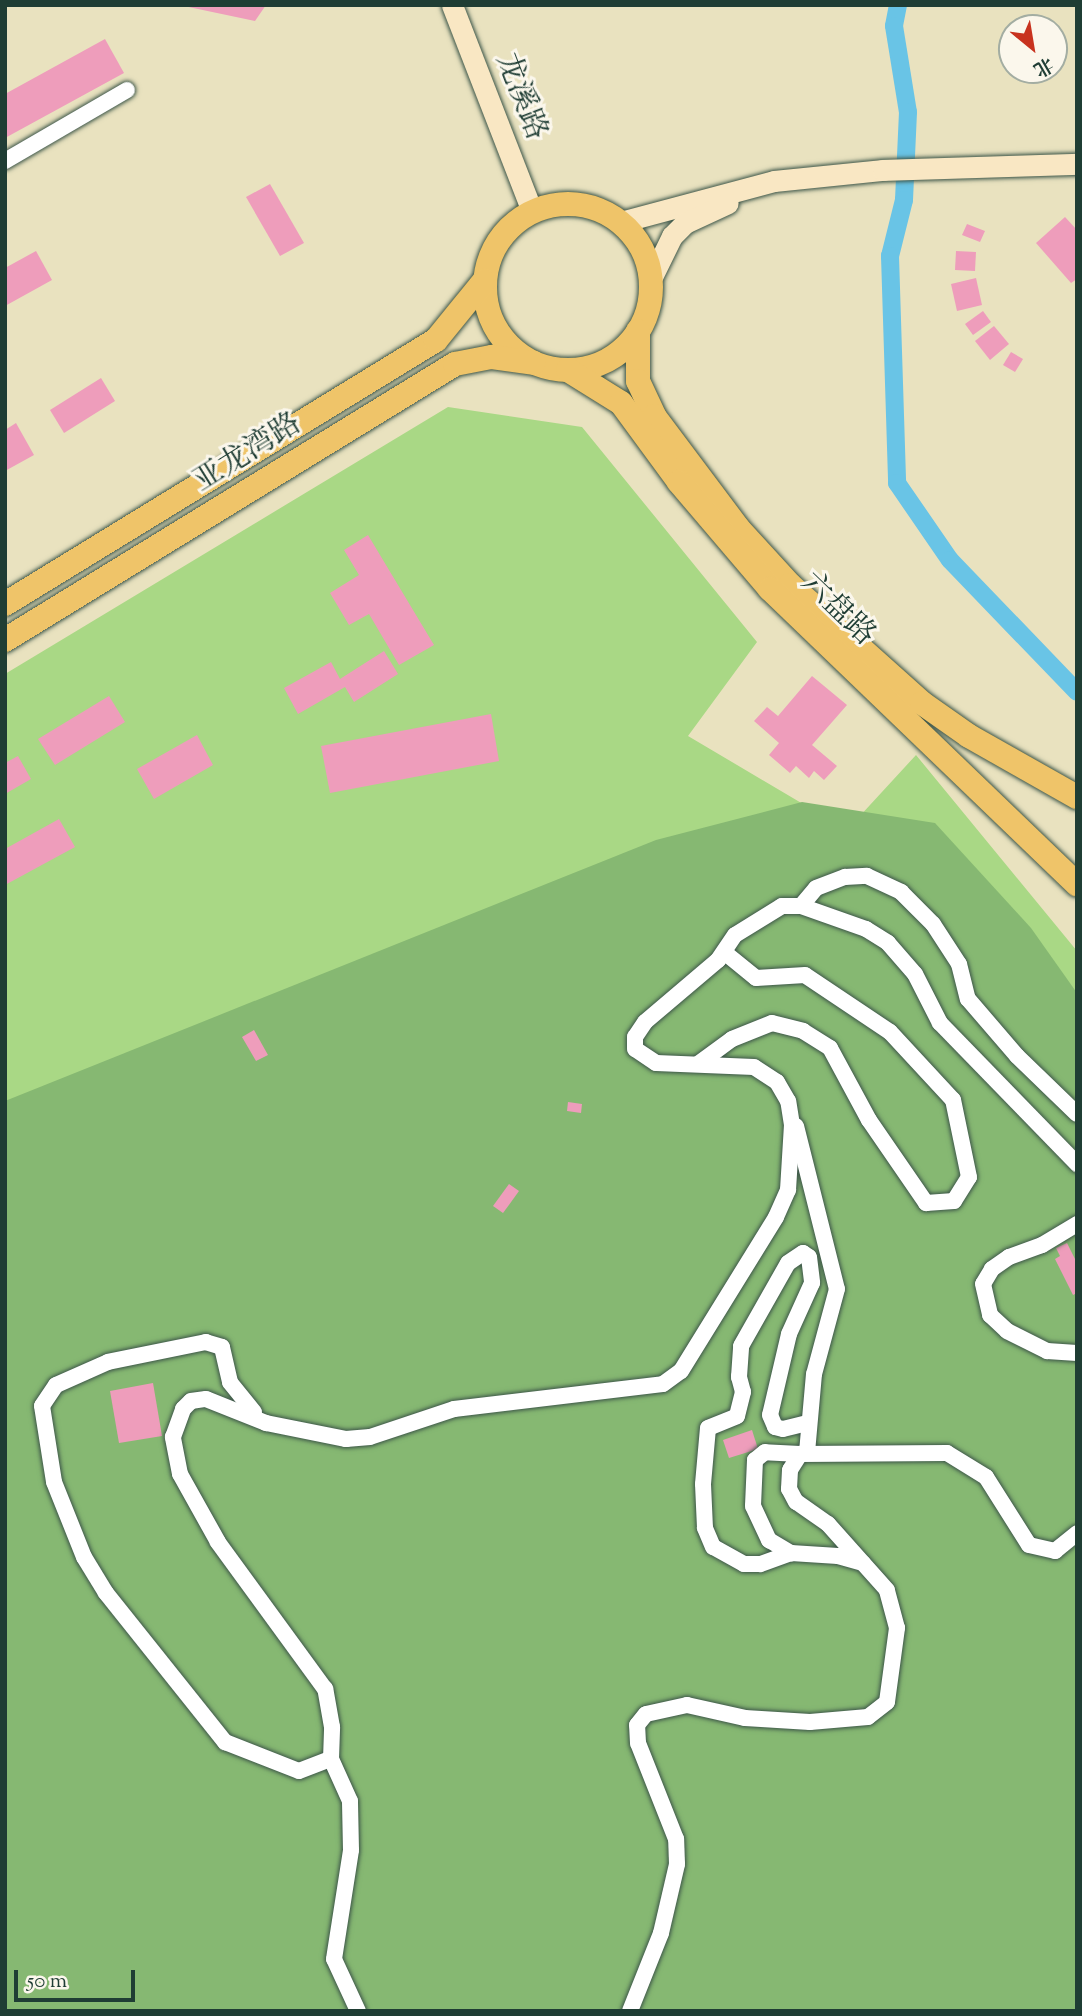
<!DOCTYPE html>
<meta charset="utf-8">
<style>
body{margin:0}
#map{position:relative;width:1082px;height:2016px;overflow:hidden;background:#e9e2bf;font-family:"Sorts Mill Goudy","Noto Serif SC",serif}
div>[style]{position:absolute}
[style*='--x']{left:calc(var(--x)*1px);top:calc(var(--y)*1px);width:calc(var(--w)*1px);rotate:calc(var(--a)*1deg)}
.green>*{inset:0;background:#a9d885}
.forest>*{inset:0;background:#86b872}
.canal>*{height:18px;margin:-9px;padding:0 9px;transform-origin:9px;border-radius:9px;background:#69c4e6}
.building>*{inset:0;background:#ee9dbb}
.roads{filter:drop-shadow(0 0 2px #3d5649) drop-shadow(0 0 2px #3d5649)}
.street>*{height:16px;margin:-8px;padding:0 8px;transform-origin:8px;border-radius:8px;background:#fff}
.secondary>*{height:21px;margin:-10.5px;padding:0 10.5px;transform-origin:10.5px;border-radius:10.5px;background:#f9e7c3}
.primary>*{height:24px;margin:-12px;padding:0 12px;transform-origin:12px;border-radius:12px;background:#efc469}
.primary>.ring{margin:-12px;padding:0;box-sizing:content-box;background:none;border:24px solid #efc469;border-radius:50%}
span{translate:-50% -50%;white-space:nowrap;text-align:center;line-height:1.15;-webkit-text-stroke:6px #fbf7ec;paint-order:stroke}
.street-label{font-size:30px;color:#1f3d34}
.frame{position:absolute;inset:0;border:7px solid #1f3d34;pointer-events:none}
.north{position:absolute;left:998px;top:14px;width:70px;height:70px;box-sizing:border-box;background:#fbf7ec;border:2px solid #a3ada2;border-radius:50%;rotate:150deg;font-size:19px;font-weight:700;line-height:28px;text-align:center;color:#1f3d34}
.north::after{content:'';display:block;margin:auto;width:24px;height:32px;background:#c8321e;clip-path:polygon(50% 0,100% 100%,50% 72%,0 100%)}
.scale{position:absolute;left:14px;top:1970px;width:121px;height:32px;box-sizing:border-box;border:4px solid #1f3d34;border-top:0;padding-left:9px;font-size:21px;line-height:24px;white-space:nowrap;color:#1f3d34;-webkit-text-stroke:5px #fbf7ec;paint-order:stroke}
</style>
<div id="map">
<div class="green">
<i style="clip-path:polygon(448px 407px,582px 427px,757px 642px,688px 736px,847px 830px,916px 755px,1077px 951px,1077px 1811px,5px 2011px,5px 674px)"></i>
</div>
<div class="forest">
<i style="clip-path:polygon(802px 802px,935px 823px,1031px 928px,1077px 993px,1077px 2011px,5px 2011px,5px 1101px,656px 840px)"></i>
</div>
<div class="canal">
<i style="--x:898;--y:5;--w:21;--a:101"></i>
<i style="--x:894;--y:26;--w:87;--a:80.8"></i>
<i style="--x:908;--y:112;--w:88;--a:92.6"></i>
<i style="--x:904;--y:200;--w:58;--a:104"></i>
<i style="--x:890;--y:256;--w:227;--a:88.2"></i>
<i style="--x:897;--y:483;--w:93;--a:55.5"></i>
<i style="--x:950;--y:560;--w:183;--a:46.1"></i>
</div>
<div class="building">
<i style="clip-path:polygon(179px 5px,266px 5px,255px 21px)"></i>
<i style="clip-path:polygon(105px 39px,124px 73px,5px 138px,5px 94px)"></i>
<i style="clip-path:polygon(270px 184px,304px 243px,280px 256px,246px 197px)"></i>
<i style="clip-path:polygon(1065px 217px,1077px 230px,1077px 279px,1071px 283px,1036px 243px)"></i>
<i style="clip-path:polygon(967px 224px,985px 231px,980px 242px,962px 235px)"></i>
<i style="clip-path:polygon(36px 251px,52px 280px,5px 306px,5px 268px)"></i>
<i style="clip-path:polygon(956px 251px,976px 252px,975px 271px,955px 270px)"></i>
<i style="clip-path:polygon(976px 278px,982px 305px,957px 311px,951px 284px)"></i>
<i style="clip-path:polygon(983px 311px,991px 322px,973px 335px,965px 324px)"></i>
<i style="clip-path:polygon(994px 326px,1009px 344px,990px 360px,975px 341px)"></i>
<i style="clip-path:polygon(1011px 352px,1023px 359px,1015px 372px,1003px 365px)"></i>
<i style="clip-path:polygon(101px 378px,115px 401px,64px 433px,50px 410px)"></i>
<i style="clip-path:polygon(16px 423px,34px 455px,5px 471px,5px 430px)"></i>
<i style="clip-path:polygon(368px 535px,434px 645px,399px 665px,369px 614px,349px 625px,330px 593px,359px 575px,344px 550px)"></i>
<i style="clip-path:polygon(384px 651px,398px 674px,354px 702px,345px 687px,298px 714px,284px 688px,331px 662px,340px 679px)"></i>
<i style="clip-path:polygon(812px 676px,847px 705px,812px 745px,837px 766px,824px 780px,814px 771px,809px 778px,796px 766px,790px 773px,769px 755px,779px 743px,754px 721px,767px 707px,778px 716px)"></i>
<i style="clip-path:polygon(109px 696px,125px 722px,55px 765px,38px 739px)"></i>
<i style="clip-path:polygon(491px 714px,499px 761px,330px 793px,321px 746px)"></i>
<i style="clip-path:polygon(197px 735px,213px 765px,154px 799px,137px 769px)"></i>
<i style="clip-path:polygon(18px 756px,31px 779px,5px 794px,5px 763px)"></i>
<i style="clip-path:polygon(59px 819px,75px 847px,5px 885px,5px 849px)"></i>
<i style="clip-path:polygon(254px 1030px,268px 1055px,256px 1061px,242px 1037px)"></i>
<i style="clip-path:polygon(568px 1102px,582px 1104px,581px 1113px,567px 1111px)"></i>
<i style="clip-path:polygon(509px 1184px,519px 1191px,503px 1213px,493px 1206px)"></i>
<i style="clip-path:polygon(1067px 1243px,1077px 1263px,1077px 1293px,1073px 1295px,1055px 1259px,1060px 1256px,1056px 1248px)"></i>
<i style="clip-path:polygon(153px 1383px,162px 1436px,119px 1443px,110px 1391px)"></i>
<i style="clip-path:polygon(752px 1430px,758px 1449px,729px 1458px,723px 1440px)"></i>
</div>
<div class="roads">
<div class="street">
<i style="--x:5;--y:161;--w:141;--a:-30.2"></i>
<i style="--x:801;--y:906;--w:23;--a:-50"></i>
<i style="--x:816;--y:888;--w:31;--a:-21"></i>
<i style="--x:845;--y:877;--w:22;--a:-3"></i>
<i style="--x:867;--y:876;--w:38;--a:25"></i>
<i style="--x:901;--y:892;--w:45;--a:45"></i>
<i style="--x:933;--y:924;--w:48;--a:57"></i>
<i style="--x:959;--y:964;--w:36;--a:76"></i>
<i style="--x:968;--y:999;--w:75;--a:49.3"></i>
<i style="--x:1017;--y:1056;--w:83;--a:44"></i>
<i style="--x:698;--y:1064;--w:42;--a:-36.3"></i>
<i style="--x:732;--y:1039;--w:43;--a:-21.8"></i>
<i style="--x:772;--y:1023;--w:32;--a:14"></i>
<i style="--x:803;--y:1031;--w:32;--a:32"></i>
<i style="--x:830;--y:1048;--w:82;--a:61.6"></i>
<i style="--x:869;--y:1120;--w:101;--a:55.5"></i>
<i style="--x:926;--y:1203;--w:28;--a:-4"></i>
<i style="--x:954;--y:1201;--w:28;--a:-58"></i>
<i style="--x:969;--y:1177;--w:79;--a:-101.7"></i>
<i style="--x:953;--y:1100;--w:93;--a:-132.8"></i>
<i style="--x:890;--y:1032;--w:102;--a:-146.2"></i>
<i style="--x:805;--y:975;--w:49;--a:176.5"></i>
<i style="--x:756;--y:978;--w:41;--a:-140.9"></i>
<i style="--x:796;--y:1126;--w:168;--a:75.9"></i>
<i style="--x:837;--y:1289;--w:88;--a:105.1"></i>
<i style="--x:814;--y:1374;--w:79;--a:95.1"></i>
<i style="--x:1077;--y:1224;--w:41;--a:149"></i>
<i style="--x:1042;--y:1245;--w:35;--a:160"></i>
<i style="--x:1009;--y:1257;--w:21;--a:145"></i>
<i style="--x:992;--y:1269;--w:17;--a:121"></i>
<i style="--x:983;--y:1284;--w:32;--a:77"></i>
<i style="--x:990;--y:1315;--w:23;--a:43"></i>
<i style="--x:1007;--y:1331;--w:45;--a:26.6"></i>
<i style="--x:1047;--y:1351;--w:30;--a:4"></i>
<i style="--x:254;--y:1412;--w:38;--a:-129"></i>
<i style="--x:230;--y:1382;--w:36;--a:-103"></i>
<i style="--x:222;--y:1347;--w:17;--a:-163"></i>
<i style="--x:206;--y:1342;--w:100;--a:168.5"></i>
<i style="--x:108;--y:1362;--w:57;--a:156.1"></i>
<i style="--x:56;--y:1385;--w:25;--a:124"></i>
<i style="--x:42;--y:1406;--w:77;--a:81"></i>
<i style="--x:54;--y:1482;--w:81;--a:68.2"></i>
<i style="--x:84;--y:1557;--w:42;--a:58.6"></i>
<i style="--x:106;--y:1593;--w:191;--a:51.4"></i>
<i style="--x:225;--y:1742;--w:79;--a:21.4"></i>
<i style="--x:299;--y:1771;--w:34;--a:-21"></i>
<i style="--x:800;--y:1454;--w:35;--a:-177"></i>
<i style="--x:765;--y:1452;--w:13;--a:141"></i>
<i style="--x:755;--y:1460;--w:46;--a:92.5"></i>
<i style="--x:753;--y:1506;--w:38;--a:65"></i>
<i style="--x:769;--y:1540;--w:26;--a:31"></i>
<i style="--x:791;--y:1553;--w:47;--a:3.7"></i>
<i style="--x:838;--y:1556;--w:26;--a:16"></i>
<i style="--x:791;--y:1553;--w:33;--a:160"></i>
<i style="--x:760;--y:1564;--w:16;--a:180"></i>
<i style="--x:744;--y:1564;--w:35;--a:-151"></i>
<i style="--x:713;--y:1547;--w:21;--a:-113"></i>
<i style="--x:705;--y:1528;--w:44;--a:-92.6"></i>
<i style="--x:703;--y:1484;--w:56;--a:-84.9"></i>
<i style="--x:708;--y:1428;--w:31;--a:-22"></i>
<i style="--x:737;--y:1416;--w:25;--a:-76"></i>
<i style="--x:743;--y:1392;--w:16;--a:-105"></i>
<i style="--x:739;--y:1377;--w:31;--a:-86"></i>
<i style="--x:741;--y:1346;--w:95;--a:-60.5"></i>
<i style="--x:788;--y:1263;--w:18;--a:-34"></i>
<i style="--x:803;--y:1253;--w:7;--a:34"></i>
<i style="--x:809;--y:1257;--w:26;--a:83"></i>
<i style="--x:812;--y:1283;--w:56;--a:114.3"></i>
<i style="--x:789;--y:1334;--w:83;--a:103.2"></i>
<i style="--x:770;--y:1415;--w:13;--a:67"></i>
<i style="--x:775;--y:1427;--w:8;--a:14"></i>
<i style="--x:783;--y:1429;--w:25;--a:-14"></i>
<i style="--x:358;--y:2011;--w:57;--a:-114.8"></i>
<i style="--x:334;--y:1959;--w:110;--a:-81.1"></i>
<i style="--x:351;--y:1850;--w:49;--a:-91.2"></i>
<i style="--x:350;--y:1801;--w:46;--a:-114.3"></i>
<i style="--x:331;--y:1759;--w:32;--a:-88"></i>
<i style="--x:332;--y:1727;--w:39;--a:-100"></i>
<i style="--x:325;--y:1689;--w:182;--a:-126.1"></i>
<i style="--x:218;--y:1542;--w:78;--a:-119.2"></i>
<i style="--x:180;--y:1474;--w:38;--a:-101"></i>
<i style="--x:173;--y:1437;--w:30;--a:-70"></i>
<i style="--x:183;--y:1409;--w:11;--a:-45"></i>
<i style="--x:191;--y:1401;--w:15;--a:-8"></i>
<i style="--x:206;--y:1399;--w:65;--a:21.8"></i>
<i style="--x:266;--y:1423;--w:82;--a:11.3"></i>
<i style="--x:346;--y:1439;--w:24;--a:-5"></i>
<i style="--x:370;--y:1437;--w:89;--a:-18.4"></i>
<i style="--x:454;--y:1409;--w:210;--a:-6.8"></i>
<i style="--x:663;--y:1384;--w:22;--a:-36"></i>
<i style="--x:681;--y:1371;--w:181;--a:-58.3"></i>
<i style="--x:776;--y:1217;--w:30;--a:-66"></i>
<i style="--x:788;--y:1190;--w:65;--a:-86.5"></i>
<i style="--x:792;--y:1125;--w:24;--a:-99"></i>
<i style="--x:788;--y:1101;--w:22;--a:-120"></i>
<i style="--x:777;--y:1082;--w:27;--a:-147"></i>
<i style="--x:754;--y:1067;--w:98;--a:-177.7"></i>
<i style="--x:656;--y:1063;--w:25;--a:-146"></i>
<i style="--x:635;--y:1049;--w:12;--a:-90"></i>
<i style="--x:635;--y:1037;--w:18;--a:-56"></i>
<i style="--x:645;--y:1022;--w:96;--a:-40.3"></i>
<i style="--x:718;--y:960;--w:30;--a:-56"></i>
<i style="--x:735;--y:935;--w:55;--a:-31.7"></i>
<i style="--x:782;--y:906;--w:19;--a:0"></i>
<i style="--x:801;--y:906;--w:69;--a:19.5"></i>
<i style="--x:866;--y:929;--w:26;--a:32"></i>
<i style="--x:888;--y:943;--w:41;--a:48.9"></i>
<i style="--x:915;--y:974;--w:55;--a:63"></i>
<i style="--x:940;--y:1023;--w:197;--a:45.8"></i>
<i style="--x:630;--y:2011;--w:84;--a:-68.3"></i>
<i style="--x:661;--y:1933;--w:71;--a:-76.9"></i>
<i style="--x:677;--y:1864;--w:25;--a:-92"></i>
<i style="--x:676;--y:1839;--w:103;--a:-111.6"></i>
<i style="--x:638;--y:1743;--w:18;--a:-93"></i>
<i style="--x:637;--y:1725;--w:14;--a:-51"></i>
<i style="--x:646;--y:1714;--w:42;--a:-12.4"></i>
<i style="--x:687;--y:1705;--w:59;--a:12.6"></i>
<i style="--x:745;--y:1718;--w:65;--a:3.5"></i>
<i style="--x:810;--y:1722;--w:58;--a:-4.9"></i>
<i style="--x:868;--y:1717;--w:24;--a:-38"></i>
<i style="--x:887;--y:1702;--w:75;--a:-82.3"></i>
<i style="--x:897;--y:1628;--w:39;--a:-105"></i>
<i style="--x:887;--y:1590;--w:89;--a:-131.8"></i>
<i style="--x:828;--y:1524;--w:39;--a:-145"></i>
<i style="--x:796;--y:1502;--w:15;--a:-118"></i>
<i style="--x:789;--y:1489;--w:19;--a:-87"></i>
<i style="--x:790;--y:1470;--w:19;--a:-58"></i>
<i style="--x:800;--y:1454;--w:147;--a:-0.4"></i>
<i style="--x:947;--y:1453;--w:46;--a:31.6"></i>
<i style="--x:986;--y:1477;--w:80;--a:57.7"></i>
<i style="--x:1029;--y:1545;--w:27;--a:13"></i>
<i style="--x:1055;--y:1551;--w:28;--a:-39"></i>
</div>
<div class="secondary">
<i style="--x:452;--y:5;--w:221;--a:68.8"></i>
<i style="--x:621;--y:222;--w:158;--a:-15"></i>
<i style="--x:774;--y:181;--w:110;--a:-5.8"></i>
<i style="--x:883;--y:170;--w:194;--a:-1.8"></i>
<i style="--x:651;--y:279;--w:48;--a:-64"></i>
<i style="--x:672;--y:236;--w:18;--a:-45"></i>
<i style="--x:685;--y:223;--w:47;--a:-24.9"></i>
</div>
<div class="primary">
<i class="ring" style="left:485px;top:204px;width:142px;height:142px"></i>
<i style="--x:638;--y:331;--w:50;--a:90"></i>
<i style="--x:638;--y:381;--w:38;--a:65"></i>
<i style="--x:654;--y:416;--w:140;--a:53.1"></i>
<i style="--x:738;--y:528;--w:77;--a:47.6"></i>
<i style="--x:790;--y:585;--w:177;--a:41.8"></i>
<i style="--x:922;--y:703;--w:57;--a:35.1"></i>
<i style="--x:969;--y:736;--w:124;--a:29.5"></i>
<i style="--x:568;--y:370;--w:62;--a:31.9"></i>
<i style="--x:621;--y:403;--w:98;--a:53.7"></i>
<i style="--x:679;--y:482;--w:140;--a:49.6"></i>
<i style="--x:770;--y:589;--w:426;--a:43.9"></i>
<i style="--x:5;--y:604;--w:505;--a:-31.49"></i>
<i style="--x:436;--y:340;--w:76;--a:-50.9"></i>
<i style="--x:5;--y:640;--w:528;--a:-31.52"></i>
<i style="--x:455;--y:364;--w:38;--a:-11"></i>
<i style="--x:492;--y:357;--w:42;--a:8.1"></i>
</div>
</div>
<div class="street-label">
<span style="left:520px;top:97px;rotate:69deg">龙溪路</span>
<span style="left:248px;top:454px;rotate:-32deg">亚龙湾路</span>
<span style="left:837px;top:610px;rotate:44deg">六盘路</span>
</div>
<div class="frame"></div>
<div class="north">北</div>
<div class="scale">50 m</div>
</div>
